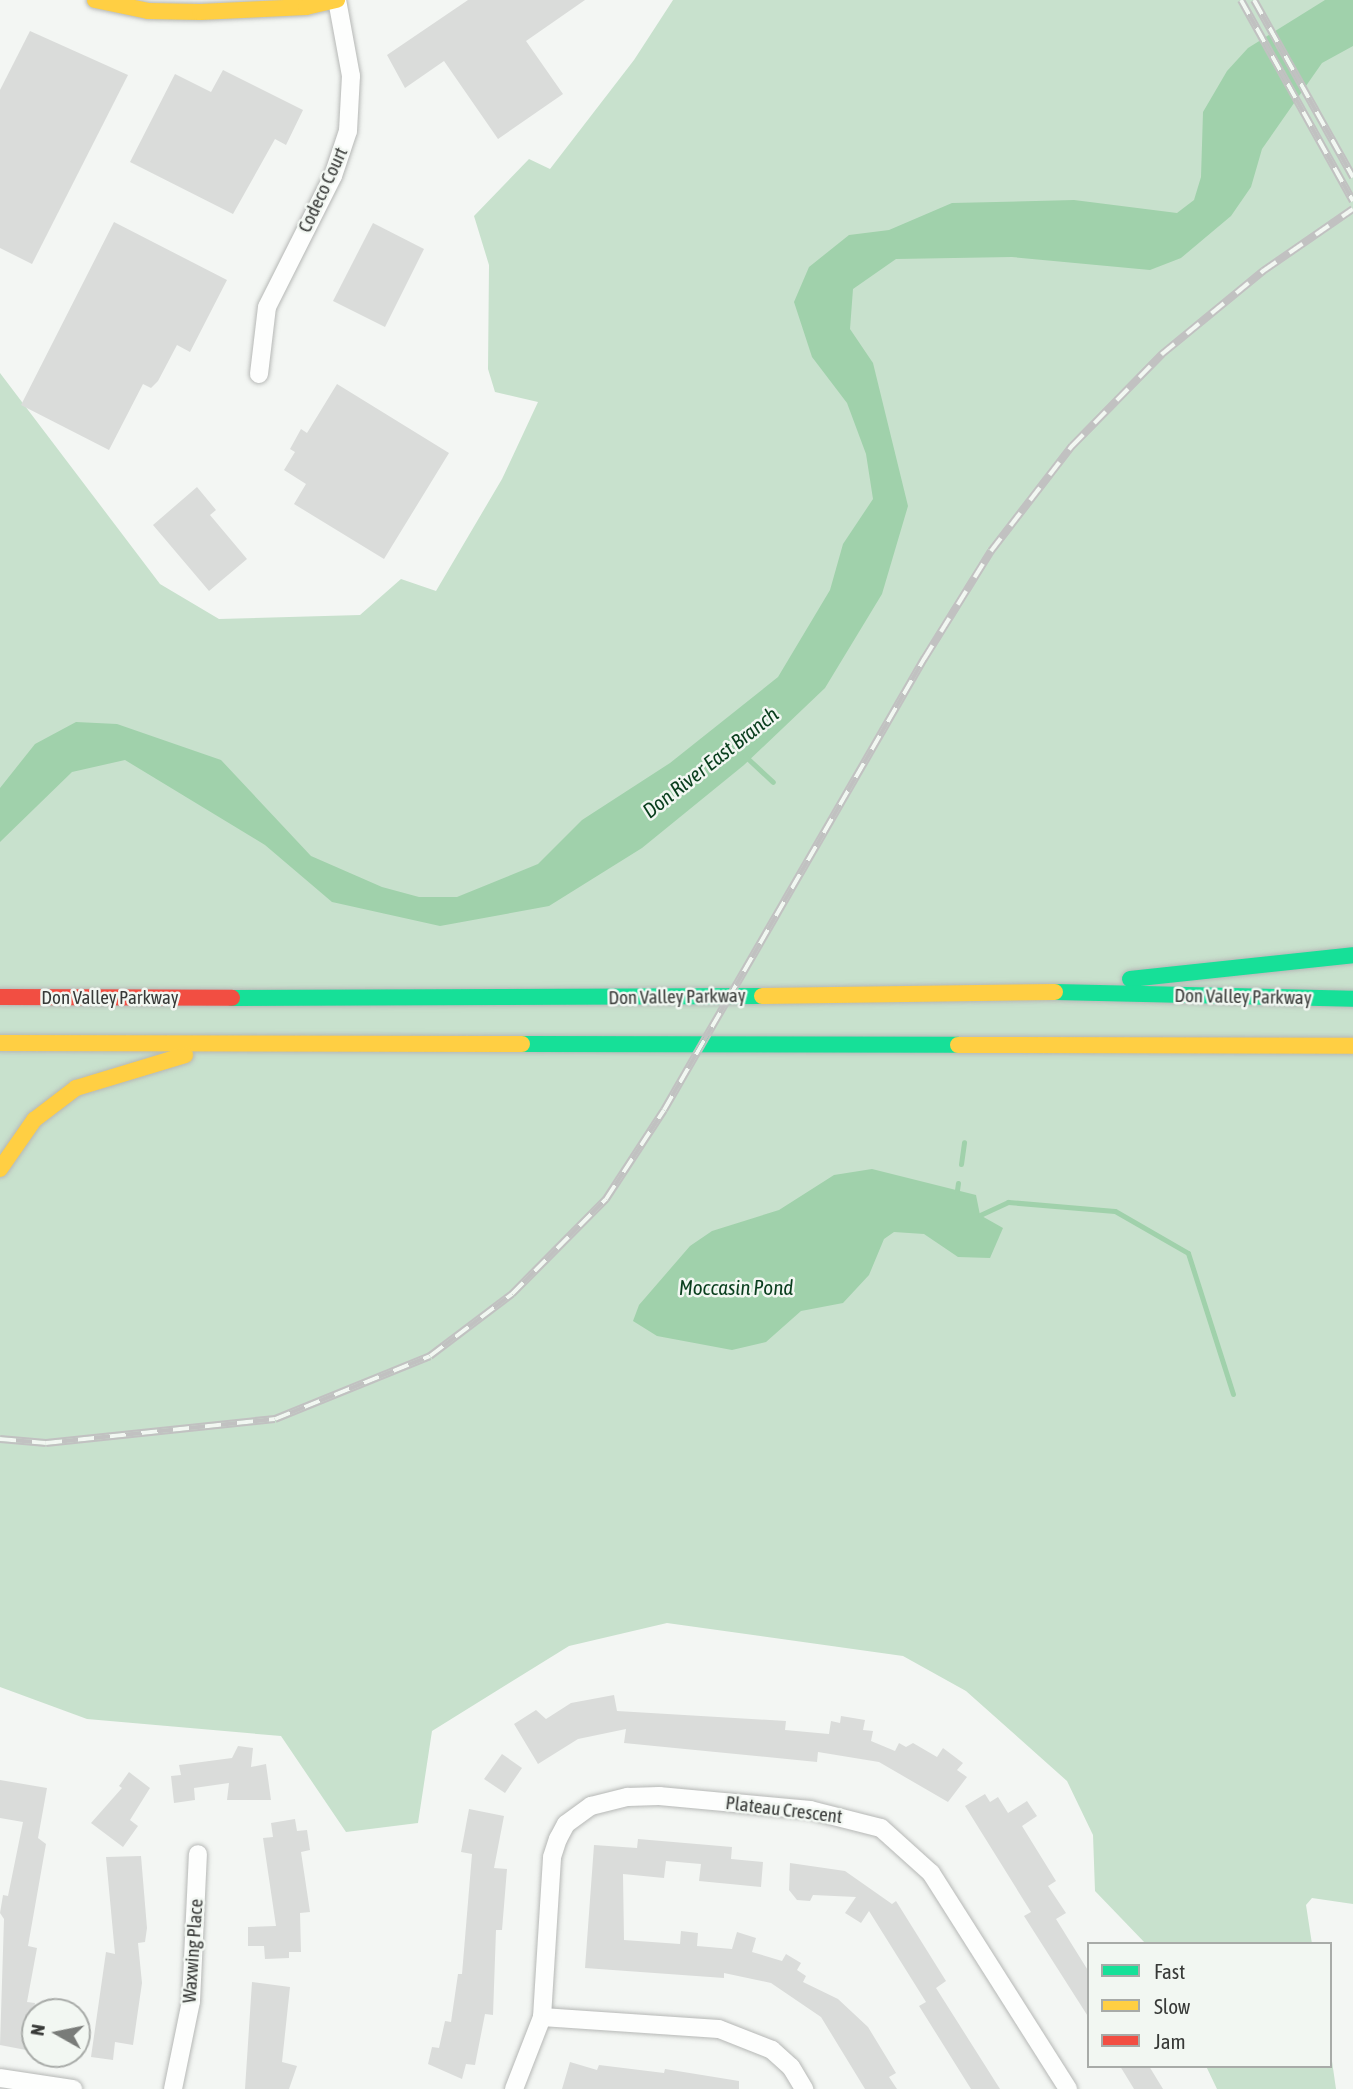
<!DOCTYPE html>
<style>
body{margin:0}
#map{position:relative;width:1353px;height:2089px;overflow:hidden;background:#f3f6f3;font-family:"Asap Condensed",sans-serif}
div>[style]{position:absolute}
[style*='--x']{left:calc(var(--x)*1px);top:calc(var(--y)*1px);width:calc(var(--w)*1px);rotate:calc(var(--a)*1deg)}
.green>*{inset:0;background:#c8e1cd}
.water>*{inset:0;background:#a0d1ab}
.stream>*{height:5px;margin:-2.5px;padding:0 2.5px;transform-origin:2.5px;border-radius:2.5px;background:#a0d1ab}
.building>*{inset:0;background:#dadcda}
.roads{filter:drop-shadow(0 0 2px #b6b8b6) drop-shadow(0 0 2px #b6b8b6)}
.street>*{height:18px;margin:-9px;padding:0 9px;transform-origin:9px;border-radius:9px;background:#fdfefd}
.fast>*{height:16px;margin:-8px;padding:0 8px;transform-origin:8px;border-radius:8px;background:#16e098}
.slow>*{height:16px;margin:-8px;padding:0 8px;transform-origin:8px;border-radius:8px;background:#ffcf43}
.jam>*{height:16px;margin:-8px;padding:0 8px;transform-origin:8px;border-radius:8px;background:#f24e42}
.rail>*{height:8px;margin-top:-4px;transform-origin:0;background:repeating-linear-gradient(90deg,#f2f7f2 0 16px,#c1c1c1 0 32px);box-sizing:border-box;border-block:2px solid #c1c1c1}
span{translate:-50% -50%;white-space:nowrap;text-align:center;line-height:1.15;-webkit-text-stroke:5px #f2f7f2;paint-order:stroke}
.street-label{font-size:19px;color:#383a38}
.water-label{font-size:21px;color:#093e1d;font-style:italic}
.legend{position:absolute;left:1087px;top:1942px;width:245px;height:126px;box-sizing:border-box;background:#f2f7f2;border:2px solid #a8aba8;margin:0;padding:9px 12px;list-style:none;font-size:21px;color:#383a38}
.legend li{display:flex;align-items:center;gap:14px;height:35px}
.legend b{width:35px;border:2px solid #a8aba8}
.north{position:absolute;left:21px;top:1998px;width:70px;height:70px;box-sizing:border-box;background:#f2f7f2;border:2px solid #a8aba8;border-radius:50%;rotate:279deg;font-size:19px;font-weight:700;line-height:28px;text-align:center;color:#383a38}
.north::after{content:'';display:block;margin:auto;width:24px;height:32px;background:#797c79;clip-path:polygon(50% 0,100% 100%,50% 72%,0 100%)}
</style>
<div id="map">
<div class="green">
<i style="clip-path:polygon(673px 0,1353px 0,1353px 1904px,1312px 1898px,1306px 1905px,1312px 1944px,1146px 1944px,1095px 1891px,1093px 1835px,1067px 1781px,966px 1691px,903px 1656px,667px 1623px,569px 1646px,432px 1731px,418px 1823px,346px 1832px,281px 1736px,87px 1719px,0 1687px,0 373px,160px 584px,219px 619px,360px 615px,401px 579px,436px 591px,502px 479px,538px 402px,495px 392px,488px 369px,489px 265px,474px 216px,529px 159px,550px 169px,634px 60px)"></i>
<i style="clip-path:polygon(1330px 2047px,1336px 2089px,1217px 2089px,1206px 2066px,1330px 2066px)"></i>
</div>
<div class="water">
<i style="clip-path:polygon(1325px 0,1353px 0,1353px 46px,1322px 63px,1262px 149px,1251px 187px,1231px 216px,1181px 258px,1150px 270px,1012px 257px,896px 259px,853px 289px,850px 329px,873px 363px,908px 506px,882px 594px,825px 688px,744px 765px,642px 848px,549px 906px,440px 926px,332px 902px,265px 845px,125px 760px,72px 772px,0 842px,0 788px,35px 744px,76px 722px,117px 724px,221px 760px,311px 856px,382px 887px,419px 897px,457px 897px,538px 864px,582px 820px,670px 763px,778px 677px,830px 590px,843px 544px,873px 499px,866px 454px,847px 403px,812px 357px,794px 302px,809px 267px,849px 235px,889px 230px,952px 203px,1074px 200px,1177px 213px,1194px 200px,1201px 177px,1203px 112px,1227px 71px,1248px 48px)"></i>
<i style="clip-path:polygon(872px 1169px,976px 1195px,980px 1215px,1003px 1228px,990px 1258px,958px 1257px,924px 1234px,894px 1232px,884px 1239px,869px 1275px,843px 1303px,801px 1311px,766px 1342px,732px 1350px,657px 1336px,633px 1321px,639px 1305px,690px 1246px,712px 1231px,779px 1210px,834px 1175px)"></i>
</div>
<div class="stream">
<i style="--x:745;--y:756;--w:38;--a:43"></i>
<i style="--x:961;--y:1164;--w:22;--a:-82"></i>
<i style="--x:957;--y:1190;--w:7;--a:-82"></i>
<i style="--x:980;--y:1215;--w:31;--a:-25"></i>
<i style="--x:1008;--y:1202;--w:107;--a:4.8"></i>
<i style="--x:1115;--y:1211;--w:84;--a:29.9"></i>
<i style="--x:1188;--y:1253;--w:148;--a:72.3"></i>
</div>
<div class="building">
<i style="clip-path:polygon(468px 0,585px 0,526px 41px,563px 94px,498px 139px,444px 61px,405px 88px,387px 55px)"></i>
<i style="clip-path:polygon(30px 31px,128px 75px,32px 264px,0 248px,0 90px)"></i>
<i style="clip-path:polygon(223px 70px,303px 110px,286px 145px,275px 139px,233px 214px,130px 162px,175px 74px,211px 92px)"></i>
<i style="clip-path:polygon(114px 222px,227px 280px,190px 352px,177px 345px,158px 381px,151px 388px,143px 384px,109px 450px,21px 405px)"></i>
<i style="clip-path:polygon(373px 223px,424px 249px,385px 327px,333px 301px)"></i>
<i style="clip-path:polygon(337px 384px,449px 453px,384px 559px,294px 504px,306px 484px,284px 470px,295px 452px,290px 449px,301px 429px,307px 433px)"></i>
<i style="clip-path:polygon(197px 487px,216px 510px,210px 515px,247px 559px,209px 591px,153px 525px)"></i>
<i style="clip-path:polygon(614px 1695px,617px 1711px,786px 1721px,785px 1730px,829px 1734px,831px 1721px,840px 1723px,841px 1716px,865px 1720px,863px 1730px,873px 1731px,871px 1741px,895px 1751px,899px 1743px,906px 1747px,913px 1743px,937px 1757px,943px 1748px,963px 1763px,957px 1770px,967px 1777px,948px 1802px,879px 1762px,818px 1752px,817px 1762px,624px 1743px,626px 1729px,578px 1739px,538px 1764px,514px 1724px,536px 1710px,546px 1719px,571px 1703px)"></i>
<i style="clip-path:polygon(238px 1746px,253px 1748px,251px 1767px,266px 1764px,271px 1800px,227px 1800px,229px 1783px,194px 1788px,195px 1800px,174px 1803px,171px 1776px,181px 1775px,179px 1765px,232px 1758px)"></i>
<i style="clip-path:polygon(502px 1754px,522px 1768px,505px 1793px,484px 1779px)"></i>
<i style="clip-path:polygon(129px 1772px,150px 1788px,130px 1820px,138px 1826px,123px 1847px,91px 1823px,122px 1788px,119px 1786px)"></i>
<i style="clip-path:polygon(0 1780px,47px 1788px,38px 1838px,46px 1844px,28px 1946px,37px 1948px,27px 2002px,35px 2003px,26px 2050px,0 2045px,4px 1919px,0 1913px,3px 1895px,8px 1896px,23px 1822px,0 1818px)"></i>
<i style="clip-path:polygon(985px 1794px,990px 1802px,998px 1797px,1008px 1813px,1027px 1801px,1037px 1816px,1022px 1826px,1056px 1881px,1048px 1886px,1066px 1913px,1056px 1919px,1089px 1972px,1089px 2018px,1024px 1916px,1031px 1912px,965px 1806px)"></i>
<i style="clip-path:polygon(469px 1809px,504px 1816px,494px 1868px,507px 1869px,502px 1930px,496px 1930px,493px 2015px,485px 2014px,475px 2065px,466px 2064px,462px 2079px,428px 2064px,432px 2047px,439px 2048px,445px 2021px,451px 2022px,458px 1974px,462px 1974px,472px 1854px,461px 1852px)"></i>
<i style="clip-path:polygon(295px 1819px,297px 1831px,307px 1830px,310px 1850px,301px 1852px,310px 1912px,300px 1913px,301px 1952px,289px 1952px,289px 1958px,265px 1959px,264px 1946px,248px 1946px,248px 1927px,276px 1926px,263px 1838px,273px 1837px,271px 1823px)"></i>
<i style="clip-path:polygon(638px 1839px,732px 1847px,731px 1859px,763px 1862px,761px 1887px,699px 1881px,701px 1864px,666px 1861px,664px 1878px,623px 1874px,624px 1940px,680px 1944px,681px 1931px,698px 1933px,697px 1946px,732px 1949px,737px 1932px,756px 1938px,752px 1952px,782px 1961px,786px 1954px,801px 1963px,797px 1970px,806px 1976px,803px 1982px,838px 1999px,868px 2027px,896px 2073px,889px 2077px,897px 2089px,865px 2089px,821px 2017px,771px 1983px,724px 1973px,724px 1978px,585px 1968px,594px 1845px,637px 1848px)"></i>
<i style="clip-path:polygon(141px 1856px,147px 1928px,145px 1942px,138px 1943px,142px 1983px,133px 2045px,115px 2042px,113px 2060px,91px 2057px,106px 1952px,115px 1954px,106px 1857px)"></i>
<i style="clip-path:polygon(790px 1863px,845px 1871px,892px 1904px,896px 1901px,946px 1981px,936px 1988px,1000px 2089px,971px 2089px,919px 2006px,926px 2002px,869px 1911px,861px 1923px,845px 1913px,856px 1897px,813px 1895px,810px 1901px,797px 1900px,789px 1890px)"></i>
<i style="clip-path:polygon(252px 1982px,290px 1987px,282px 2062px,297px 2066px,289px 2089px,245px 2089px)"></i>
<i style="clip-path:polygon(570px 2062px,597px 2070px,599px 2065px,664px 2073px,665px 2069px,739px 2081px,739px 2089px,562px 2089px)"></i>
<i style="clip-path:polygon(1120px 2066px,1149px 2066px,1163px 2089px,1134px 2089px)"></i>
</div>
<div class="roads">
<div class="street">
<i style="--x:259;--y:374;--w:67;--a:-83.2"></i>
<i style="--x:267;--y:307;--w:147;--a:-63.3"></i>
<i style="--x:333;--y:176;--w:47;--a:-71.6"></i>
<i style="--x:348;--y:131;--w:55;--a:-86.9"></i>
<i style="--x:351;--y:76;--w:77;--a:-100.4"></i>
<i style="--x:542;--y:2017;--w:177;--a:3.9"></i>
<i style="--x:719;--y:2029;--w:57;--a:21.6"></i>
<i style="--x:772;--y:2050;--w:25;--a:42"></i>
<i style="--x:791;--y:2067;--w:26;--a:59"></i>
<i style="--x:0;--y:2078;--w:74;--a:8.6"></i>
<i style="--x:173;--y:2089;--w:90;--a:-78.4"></i>
<i style="--x:191;--y:2001;--w:147;--a:-87.3"></i>
<i style="--x:514;--y:2089;--w:77;--a:-68.7"></i>
<i style="--x:542;--y:2017;--w:160;--a:-86.4"></i>
<i style="--x:552;--y:1857;--w:19;--a:-72"></i>
<i style="--x:558;--y:1839;--w:17;--a:-62"></i>
<i style="--x:566;--y:1824;--w:31;--a:-36"></i>
<i style="--x:591;--y:1806;--w:38;--a:-14"></i>
<i style="--x:628;--y:1797;--w:31;--a:-2"></i>
<i style="--x:659;--y:1796;--w:152;--a:5.3"></i>
<i style="--x:810;--y:1810;--w:73;--a:14.2"></i>
<i style="--x:881;--y:1828;--w:67;--a:42"></i>
<i style="--x:931;--y:1873;--w:256;--a:57.6"></i>
</div>
<div class="fast">
<i style="--x:1130;--y:979;--w:224;--a:-6.1"></i>
<i style="--x:1055;--y:992;--w:298;--a:1.3"></i>
<i style="--x:232;--y:998;--w:530;--a:-0.22"></i>
<i style="--x:522;--y:1044;--w:436;--a:0.1"></i>
</div>
<div class="slow">
<i style="--x:95;--y:0;--w:54;--a:11.7"></i>
<i style="--x:148;--y:11;--w:52;--a:1.1"></i>
<i style="--x:200;--y:12;--w:106;--a:-2.7"></i>
<i style="--x:306;--y:7;--w:32;--a:-13"></i>
<i style="--x:762;--y:996;--w:293;--a:-0.8"></i>
<i style="--x:0;--y:1043;--w:522;--a:0.11"></i>
<i style="--x:958;--y:1045;--w:395;--a:0.1"></i>
<i style="--x:0;--y:1169;--w:60;--a:-55.2"></i>
<i style="--x:34;--y:1120;--w:53;--a:-37.3"></i>
<i style="--x:76;--y:1088;--w:114;--a:-16.8"></i>
</div>
<div class="jam">
<i style="--x:0;--y:997;--w:232;--a:0.2"></i>
</div>
</div>
<div class="rail">
<i style="--x:1241;--y:0;--w:230;--a:60.9"></i>
<i style="--x:1254;--y:0;--w:203;--a:60.8"></i>
<i style="--x:0;--y:1439;--w:46;--a:5"></i>
<i style="--x:46;--y:1443;--w:230;--a:-6"></i>
<i style="--x:275;--y:1419;--w:167;--a:-22.1"></i>
<i style="--x:430;--y:1356;--w:103;--a:-37.1"></i>
<i style="--x:512;--y:1294;--w:134;--a:-45.3"></i>
<i style="--x:606;--y:1199;--w:106;--a:-56.9"></i>
<i style="--x:664;--y:1110;--w:521;--a:-60.04"></i>
<i style="--x:924;--y:659;--w:127;--a:-58.2"></i>
<i style="--x:991;--y:551;--w:133;--a:-52.4"></i>
<i style="--x:1072;--y:446;--w:129;--a:-45.6"></i>
<i style="--x:1162;--y:354;--w:131;--a:-39.4"></i>
<i style="--x:1263;--y:271;--w:109;--a:-34.6"></i>
</div>
<div class="street-label">
<span style="left:323px;top:190px;rotate:-65deg">Codeco Court</span>
<span style="left:677px;top:997px;rotate:-1deg">Don Valley Parkway</span>
<span style="left:1243px;top:997px;rotate:1deg">Don Valley Parkway</span>
<span style="left:110px;top:998px">Don Valley Parkway</span>
<span style="left:784px;top:1810px;rotate:7deg">Plateau Crescent</span>
<span style="left:193px;top:1951px;rotate:-86deg">Waxwing Place</span>
</div>
<div class="water-label">
<span style="left:710px;top:762px;rotate:-38deg">Don River East Branch</span>
<span style="left:736px;top:1287px">Moccasin Pond</span>
</div>
<ul class="legend">
<li><b style="height:9px;background:#16e098"></b>Fast</li>
<li><b style="height:9px;background:#ffcf43"></b>Slow</li>
<li><b style="height:9px;background:#f24e42"></b>Jam</li>
</ul>
<div class="north">N</div>
</div>
